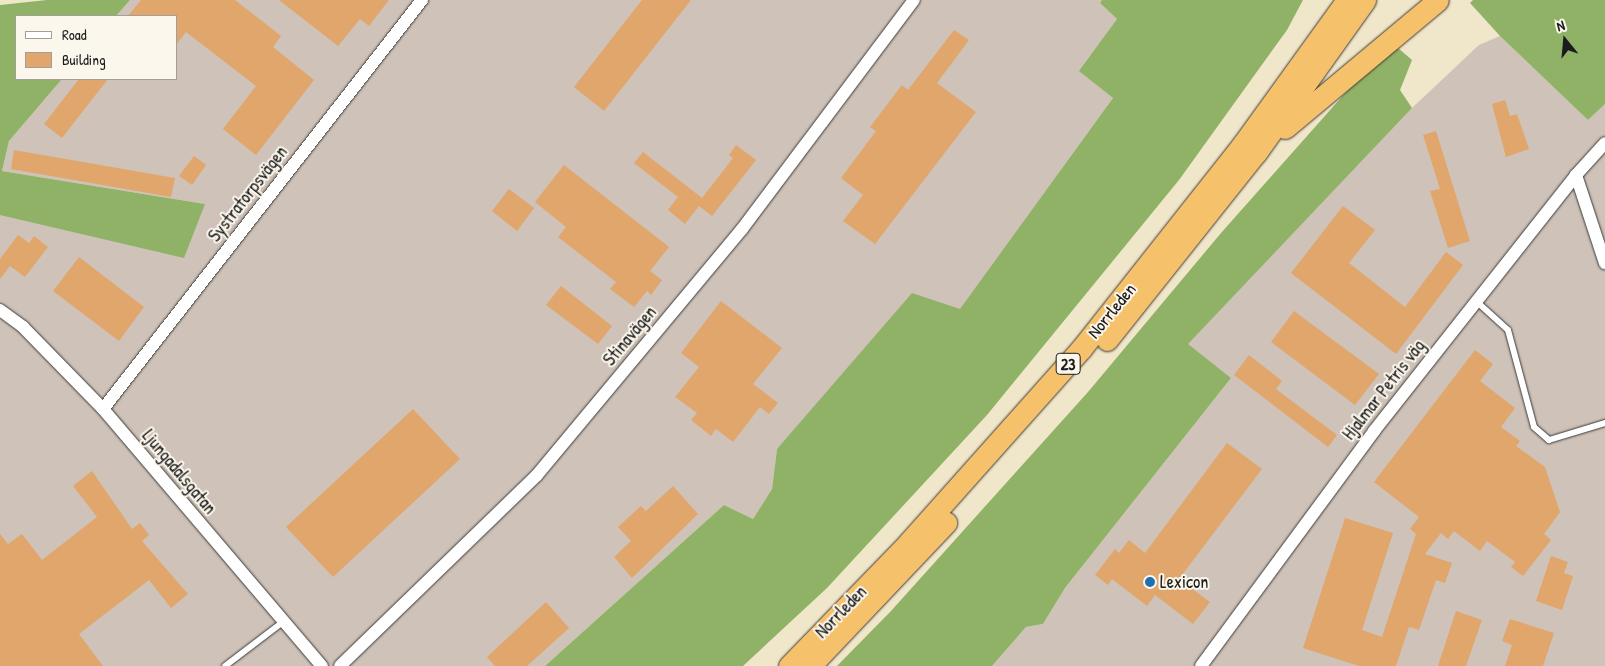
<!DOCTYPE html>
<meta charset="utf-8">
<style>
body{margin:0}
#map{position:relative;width:1605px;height:666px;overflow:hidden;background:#f0e6ca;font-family:"Patrick Hand",sans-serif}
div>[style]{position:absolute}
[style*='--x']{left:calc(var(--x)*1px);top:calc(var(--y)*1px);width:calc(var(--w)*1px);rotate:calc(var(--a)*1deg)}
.industrial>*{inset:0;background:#cec2b9}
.forest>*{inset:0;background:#90b266}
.building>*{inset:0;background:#e1a66b}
.roads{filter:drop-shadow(0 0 1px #3c3a36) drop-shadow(0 0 1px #3c3a36)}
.service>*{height:6px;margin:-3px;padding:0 3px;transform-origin:3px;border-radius:3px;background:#fff}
.minor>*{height:12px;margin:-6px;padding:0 6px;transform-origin:6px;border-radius:6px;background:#fff}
.trunk>*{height:21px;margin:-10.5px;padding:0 10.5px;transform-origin:10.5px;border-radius:10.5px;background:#f5c16b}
.dots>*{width:14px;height:14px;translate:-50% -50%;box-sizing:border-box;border:2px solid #fbf7ec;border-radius:50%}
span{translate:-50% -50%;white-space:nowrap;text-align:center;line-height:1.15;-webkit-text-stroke:4px #fbf7ec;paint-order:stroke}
.shield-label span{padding:1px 4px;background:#fbf7ec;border:1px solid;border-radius:4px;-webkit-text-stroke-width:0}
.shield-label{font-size:16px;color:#1c1c1c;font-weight:700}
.street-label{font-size:18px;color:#1c1c1c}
.poi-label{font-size:18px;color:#1c1c1c}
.left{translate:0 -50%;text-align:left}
.legend{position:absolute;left:15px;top:15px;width:162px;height:65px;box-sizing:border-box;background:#fbf7ec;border:1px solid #a29f99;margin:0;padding:6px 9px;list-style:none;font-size:15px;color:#1c1c1c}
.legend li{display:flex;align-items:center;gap:10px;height:25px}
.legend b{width:25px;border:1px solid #a29f99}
.north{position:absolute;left:1540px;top:15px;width:50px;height:50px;-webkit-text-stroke:4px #fbf7ec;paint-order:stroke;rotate:343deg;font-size:14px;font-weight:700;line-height:20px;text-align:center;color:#1c1c1c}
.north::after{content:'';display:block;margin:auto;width:18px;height:22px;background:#1c1c1c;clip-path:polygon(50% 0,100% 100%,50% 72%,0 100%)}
</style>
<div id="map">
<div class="industrial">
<i style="clip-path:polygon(130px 0,1102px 0,1100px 3px,1117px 19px,1080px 71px,1113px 98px,960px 310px,777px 449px,772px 489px,753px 519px,724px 505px,545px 666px,0 666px,0 215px,205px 204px,2px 171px,9px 141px,62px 79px,176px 79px,176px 16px,116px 16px)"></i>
<i style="clip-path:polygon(1500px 36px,1588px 120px,1605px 104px,1605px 666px,992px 666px,1026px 627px,1043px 624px,1065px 588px,1231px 378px,1187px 344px,1412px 108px,1479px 45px)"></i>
</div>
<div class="forest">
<i style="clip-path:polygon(47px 0,130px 0,116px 16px,16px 16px,16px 79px,62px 79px,9px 141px,2px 171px,205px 204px,184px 258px,0 215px,0 5px)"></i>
<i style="clip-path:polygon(1102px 0,1303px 0,1287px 30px,1179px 180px,987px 415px,827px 588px,743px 666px,545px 666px,724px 505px,753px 519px,772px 489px,777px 449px,912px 293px,960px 309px,1113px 98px,1079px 71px,1117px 19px,1100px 3px)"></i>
<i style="clip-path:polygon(1473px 0,1605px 0,1605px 104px,1588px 120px,1500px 36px,1470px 3px)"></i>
<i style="clip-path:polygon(1398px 48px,1412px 60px,1400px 90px,1412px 108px,1188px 344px,1231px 378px,1065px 588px,1043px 624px,1026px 627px,992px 666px,837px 666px,891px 611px,1088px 392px,1221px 233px,1355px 82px)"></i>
</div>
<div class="building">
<i style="clip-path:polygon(141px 0,235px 0,281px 36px,273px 47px,314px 80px,256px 155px,223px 129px,256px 86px,186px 32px,176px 45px,176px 16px,128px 16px)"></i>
<i style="clip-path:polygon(279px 0,389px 0,369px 26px,360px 19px,338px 46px)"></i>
<i style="clip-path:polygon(642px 0,691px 0,604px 111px,574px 87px)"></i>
<i style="clip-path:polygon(954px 30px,969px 40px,937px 83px,976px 112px,875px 244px,843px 221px,863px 195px,841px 178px,876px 131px,870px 127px,902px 85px,908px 90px)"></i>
<i style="clip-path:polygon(79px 79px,108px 79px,62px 138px,44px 124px)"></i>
<i style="clip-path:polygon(1505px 100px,1510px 116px,1517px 114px,1529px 149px,1506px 157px,1492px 104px)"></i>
<i style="clip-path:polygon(1436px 131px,1470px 241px,1448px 248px,1430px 191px,1440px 189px,1423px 135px)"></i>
<i style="clip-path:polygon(736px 145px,756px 160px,712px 216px,699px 206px,685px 224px,668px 210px,678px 197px,634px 163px,643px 152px,702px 198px,733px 158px,729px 155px)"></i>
<i style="clip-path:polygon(14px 150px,175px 178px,171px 197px,11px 169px)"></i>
<i style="clip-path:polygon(194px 156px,206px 165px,192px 185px,179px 176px)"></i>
<i style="clip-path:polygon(564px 165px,669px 247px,650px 271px,662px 280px,651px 295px,647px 291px,634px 307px,610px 289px,616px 282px,558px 237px,566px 227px,535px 202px)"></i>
<i style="clip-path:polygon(509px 189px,534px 208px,517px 231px,492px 211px)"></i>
<i style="clip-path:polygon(1343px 206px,1375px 230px,1349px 263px,1405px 307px,1446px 252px,1463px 265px,1396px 354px,1291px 273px)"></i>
<i style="clip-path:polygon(18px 235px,29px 243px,34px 236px,48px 247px,25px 277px,10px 266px,0 279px,0 259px)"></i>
<i style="clip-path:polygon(79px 257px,144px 307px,119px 341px,53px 291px)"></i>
<i style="clip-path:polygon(561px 286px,612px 326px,598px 344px,546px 305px)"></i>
<i style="clip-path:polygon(721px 301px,782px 348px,753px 384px,778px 403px,769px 414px,760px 407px,733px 442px,716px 429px,711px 436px,691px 420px,697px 413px,675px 397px,699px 367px,681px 353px)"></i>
<i style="clip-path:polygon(1294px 311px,1379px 374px,1355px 405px,1271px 342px)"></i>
<i style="clip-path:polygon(1475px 350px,1493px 364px,1480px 381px,1515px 408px,1501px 427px,1520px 441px,1516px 446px,1545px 467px,1560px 512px,1544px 534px,1551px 540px,1523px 576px,1511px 567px,1515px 562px,1487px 541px,1480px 551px,1454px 531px,1448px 539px,1441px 533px,1425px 554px,1452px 563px,1445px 583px,1436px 580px,1419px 630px,1409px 627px,1396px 666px,1359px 666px,1303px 648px,1345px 518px,1393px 533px,1362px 630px,1382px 637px,1416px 534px,1410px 529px,1419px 517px,1374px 482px)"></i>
<i style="clip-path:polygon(1249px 355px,1282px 381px,1276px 389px,1337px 435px,1328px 447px,1234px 375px)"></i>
<i style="clip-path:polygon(413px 409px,460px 459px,333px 577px,286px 527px)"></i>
<i style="clip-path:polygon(1227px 443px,1262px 469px,1179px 579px,1210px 602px,1193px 624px,1155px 595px,1147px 606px,1112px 579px,1108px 585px,1095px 575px,1115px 549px,1119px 553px,1129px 540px,1145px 553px)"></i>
<i style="clip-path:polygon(92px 471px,132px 529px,140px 523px,149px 535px,142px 541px,188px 594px,171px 608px,149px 580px,79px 634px,103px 666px,0 666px,0 534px,8px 544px,22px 534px,42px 560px,97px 517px,73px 486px)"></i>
<i style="clip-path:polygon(673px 486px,698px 514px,632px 578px,614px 557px,631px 541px,618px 527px,641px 506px,646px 511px)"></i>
<i style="clip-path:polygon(1551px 556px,1568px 562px,1564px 573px,1573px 576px,1562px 610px,1536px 601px)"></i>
<i style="clip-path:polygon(546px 602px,569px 628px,527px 666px,495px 666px,487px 657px)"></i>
<i style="clip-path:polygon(1456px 611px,1482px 620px,1466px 666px,1438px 666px)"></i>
<i style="clip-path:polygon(1510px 619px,1554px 633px,1543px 666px,1505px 666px,1512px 645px,1502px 641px)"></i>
</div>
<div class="roads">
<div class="service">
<i style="--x:1476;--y:301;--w:43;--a:42.2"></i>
<i style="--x:1508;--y:330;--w:100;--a:75"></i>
<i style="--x:1534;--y:427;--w:20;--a:41"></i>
<i style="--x:1549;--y:440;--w:59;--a:-16.9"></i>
<i style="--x:225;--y:666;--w:74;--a:-37.3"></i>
</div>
<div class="minor">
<i style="--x:1576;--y:175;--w:93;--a:71.8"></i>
<i style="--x:0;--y:310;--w:29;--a:36"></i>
<i style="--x:23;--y:327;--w:115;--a:45.7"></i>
<i style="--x:103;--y:409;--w:338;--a:49.6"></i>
<i style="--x:103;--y:409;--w:519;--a:-52.05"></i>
<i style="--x:340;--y:666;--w:274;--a:-44.1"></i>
<i style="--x:537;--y:475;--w:320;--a:-50.2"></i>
<i style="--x:742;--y:229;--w:286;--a:-53.1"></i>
<i style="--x:1201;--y:666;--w:292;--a:-53.6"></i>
<i style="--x:1374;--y:431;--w:326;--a:-51.7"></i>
<i style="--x:1576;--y:175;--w:43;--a:-47.8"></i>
</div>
<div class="trunk">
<i style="--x:1285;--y:128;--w:199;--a:-39.9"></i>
<i style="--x:1107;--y:340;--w:239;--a:-51.5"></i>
<i style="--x:1256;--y:153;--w:188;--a:-54.5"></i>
<i style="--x:812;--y:664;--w:195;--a:-46.5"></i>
<i style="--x:789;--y:666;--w:173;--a:-45.9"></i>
<i style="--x:909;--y:542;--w:259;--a:-48.3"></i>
<i style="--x:1081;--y:349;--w:261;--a:-51.7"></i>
<i style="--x:1243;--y:144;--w:178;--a:-54.2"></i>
</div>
</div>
<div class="dots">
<i style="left:1150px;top:582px;background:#1f6fb2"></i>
</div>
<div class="shield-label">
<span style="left:1068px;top:364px">23</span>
</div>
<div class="street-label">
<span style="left:248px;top:194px;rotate:-52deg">Systratorpsvägen</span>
<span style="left:1112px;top:311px;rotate:-51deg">Norrleden</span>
<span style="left:630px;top:336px;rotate:-50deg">Stinavägen</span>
<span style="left:1384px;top:390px;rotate:-52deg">Hjalmar Petris väg</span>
<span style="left:179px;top:472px;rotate:50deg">Ljungadalsgatan</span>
<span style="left:841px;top:612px;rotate:-46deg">Norrleden</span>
</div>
<div class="poi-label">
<span class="left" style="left:1160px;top:582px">Lexicon</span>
</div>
<ul class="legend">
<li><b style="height:6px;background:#fff"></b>Road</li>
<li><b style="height:14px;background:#e1a66b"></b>Building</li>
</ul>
<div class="north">N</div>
</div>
